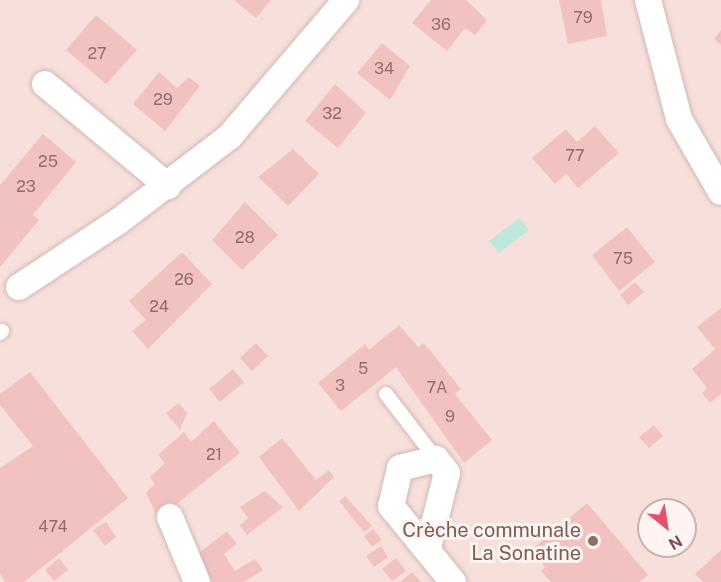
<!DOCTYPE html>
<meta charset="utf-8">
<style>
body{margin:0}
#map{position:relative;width:721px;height:582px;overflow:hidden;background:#fdeeea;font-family:"Public Sans",sans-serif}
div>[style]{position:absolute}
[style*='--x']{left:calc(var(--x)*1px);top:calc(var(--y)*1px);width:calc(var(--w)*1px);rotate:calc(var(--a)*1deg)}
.residential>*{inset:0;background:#f7e0db}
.water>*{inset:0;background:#bee7dd}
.building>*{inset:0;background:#f2c2c1}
.roads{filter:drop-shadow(0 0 2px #d4b7b5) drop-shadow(0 0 2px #d4b7b5)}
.lane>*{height:14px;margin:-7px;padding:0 7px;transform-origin:7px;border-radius:7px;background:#fff}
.street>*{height:26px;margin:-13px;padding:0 13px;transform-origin:13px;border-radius:13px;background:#fff}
.dots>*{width:16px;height:16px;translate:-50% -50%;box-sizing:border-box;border:3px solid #fff4f1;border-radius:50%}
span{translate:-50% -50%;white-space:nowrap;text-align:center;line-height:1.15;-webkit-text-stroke:6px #fff4f1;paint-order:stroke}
.number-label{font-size:16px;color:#976a6a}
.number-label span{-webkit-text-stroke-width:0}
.education-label{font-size:20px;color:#785e54}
.right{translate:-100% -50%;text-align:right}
.north{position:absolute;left:637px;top:498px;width:60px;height:60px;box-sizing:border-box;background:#fff4f1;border:2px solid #c9b1af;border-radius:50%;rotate:150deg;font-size:16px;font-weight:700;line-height:24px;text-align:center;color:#794c4d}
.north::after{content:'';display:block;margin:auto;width:21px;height:27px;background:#e65068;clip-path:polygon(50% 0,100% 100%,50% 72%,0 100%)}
</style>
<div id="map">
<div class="residential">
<i style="clip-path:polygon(evenodd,0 0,721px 0,721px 582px,0 582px,0 0,649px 510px,685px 510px,685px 546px,649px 546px,649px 510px)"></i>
</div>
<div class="water">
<i style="clip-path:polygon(519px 218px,529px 230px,499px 253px,489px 241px)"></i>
</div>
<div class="building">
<i style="clip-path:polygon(234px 0,271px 0,256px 18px)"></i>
<i style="clip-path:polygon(431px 0,466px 0,487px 20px,475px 35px,465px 28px,447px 51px,412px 23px)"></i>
<i style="clip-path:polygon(559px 0,601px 0,607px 36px,568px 44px)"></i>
<i style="clip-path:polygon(96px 15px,137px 50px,106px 84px,66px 50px)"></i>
<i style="clip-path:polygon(721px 30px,721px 45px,714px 39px)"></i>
<i style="clip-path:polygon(382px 43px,410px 66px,390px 100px,357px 73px)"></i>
<i style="clip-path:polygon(159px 72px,177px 88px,189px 77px,200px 86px,165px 131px,133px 104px)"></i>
<i style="clip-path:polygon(335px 84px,366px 113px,338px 148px,305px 121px)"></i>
<i style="clip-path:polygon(595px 126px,619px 153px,578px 188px,566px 174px,555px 184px,532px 158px,566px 129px,577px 142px)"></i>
<i style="clip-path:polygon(43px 134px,76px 162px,33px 215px,39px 220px,0 267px,0 185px)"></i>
<i style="clip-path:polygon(293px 149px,319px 174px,288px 206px,258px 177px)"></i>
<i style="clip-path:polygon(245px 202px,278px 235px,242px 270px,212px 240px)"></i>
<i style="clip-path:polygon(627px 227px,655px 262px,619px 291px,592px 255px)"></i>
<i style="clip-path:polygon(182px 252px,212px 284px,148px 349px,132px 331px,146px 320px,129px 301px)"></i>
<i style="clip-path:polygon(635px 282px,644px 292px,628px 305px,620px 295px)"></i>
<i style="clip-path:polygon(721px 308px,721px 394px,710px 403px,702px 393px,707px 388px,692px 369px,715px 349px,697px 327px)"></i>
<i style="clip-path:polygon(399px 325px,418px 347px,424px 343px,461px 389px,455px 394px,492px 440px,464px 463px,396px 367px,341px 411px,318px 383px,365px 344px,369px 350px)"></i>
<i style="clip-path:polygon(256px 343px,268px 356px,252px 371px,240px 358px)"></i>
<i style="clip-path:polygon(233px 369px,244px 382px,220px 402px,209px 389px)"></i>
<i style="clip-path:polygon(30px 372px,128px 498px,24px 582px,5px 582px,0 574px,0 468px,33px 446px,0 405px,0 394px)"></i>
<i style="clip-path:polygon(179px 403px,187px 413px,180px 430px,166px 413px)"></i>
<i style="clip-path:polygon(214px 421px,240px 453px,158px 519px,146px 492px,155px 484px,150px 477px,165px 463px,158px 455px,184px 432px,191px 442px)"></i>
<i style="clip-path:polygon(654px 425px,663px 436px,649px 448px,639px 437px)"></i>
<i style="clip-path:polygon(282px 438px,316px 480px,329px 470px,334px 477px,299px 511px,259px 457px)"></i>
<i style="clip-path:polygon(265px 491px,283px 507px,247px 535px,240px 525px,248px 518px,240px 507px)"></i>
<i style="clip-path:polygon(345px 496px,372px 526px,364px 532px,339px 501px)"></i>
<i style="clip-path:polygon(587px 503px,648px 575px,639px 582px,551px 582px,541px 571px,545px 567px,531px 550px)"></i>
<i style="clip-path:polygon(106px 522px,116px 537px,105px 546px,93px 530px)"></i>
<i style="clip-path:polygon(373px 529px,382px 540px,372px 547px,364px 536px)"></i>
<i style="clip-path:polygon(227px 531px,237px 544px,224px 554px,235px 571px,255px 559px,263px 570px,244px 582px,212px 582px,199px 553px)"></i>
<i style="clip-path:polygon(381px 546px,388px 557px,374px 567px,366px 556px)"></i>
<i style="clip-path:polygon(721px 550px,721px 582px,703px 582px,695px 574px)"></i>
<i style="clip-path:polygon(59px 558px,68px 570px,54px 581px,45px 570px)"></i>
<i style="clip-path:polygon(396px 558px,406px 571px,392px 581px,382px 569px)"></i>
<i style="clip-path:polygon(412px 572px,421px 582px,400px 582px)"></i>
</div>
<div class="roads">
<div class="lane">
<i style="--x:0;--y:333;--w:3;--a:-45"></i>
<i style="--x:386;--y:394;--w:82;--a:52.4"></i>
</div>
<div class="street">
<i style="--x:648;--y:0;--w:123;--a:75.4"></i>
<i style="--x:679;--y:119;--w:84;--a:60.1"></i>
<i style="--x:45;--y:84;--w:160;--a:39.7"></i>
<i style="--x:19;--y:287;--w:120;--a:-33.4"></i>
<i style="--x:119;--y:221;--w:140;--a:-37.4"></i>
<i style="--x:230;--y:136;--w:179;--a:-49.5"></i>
<i style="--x:170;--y:517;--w:70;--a:67.4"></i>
<i style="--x:428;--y:548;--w:77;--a:-75.8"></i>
<i style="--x:447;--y:473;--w:18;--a:-128"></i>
<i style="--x:436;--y:459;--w:37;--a:166"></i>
<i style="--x:400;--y:468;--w:39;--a:103"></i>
<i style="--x:391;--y:506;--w:98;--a:50.8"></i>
</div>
</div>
<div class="dots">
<i style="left:593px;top:541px;background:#8d6e63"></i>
</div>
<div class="number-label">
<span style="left:583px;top:18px">79</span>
<span style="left:441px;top:25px">36</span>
<span style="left:97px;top:54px">27</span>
<span style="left:384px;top:69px">34</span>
<span style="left:163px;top:100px">29</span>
<span style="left:332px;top:114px">32</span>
<span style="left:575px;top:156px">77</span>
<span style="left:48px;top:162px">25</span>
<span style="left:26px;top:187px">23</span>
<span style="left:245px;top:238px">28</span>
<span style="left:623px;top:259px">75</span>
<span style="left:184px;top:280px">26</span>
<span style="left:159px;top:307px">24</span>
<span style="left:363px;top:369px">5</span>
<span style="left:340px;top:386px">3</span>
<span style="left:437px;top:388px">7A</span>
<span style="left:450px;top:417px">9</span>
<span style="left:214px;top:455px">21</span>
<span style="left:53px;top:527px">474</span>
</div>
<div class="education-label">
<span class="right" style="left:581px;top:542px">Crèche communale<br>La Sonatine</span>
</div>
<div class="north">N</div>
</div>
